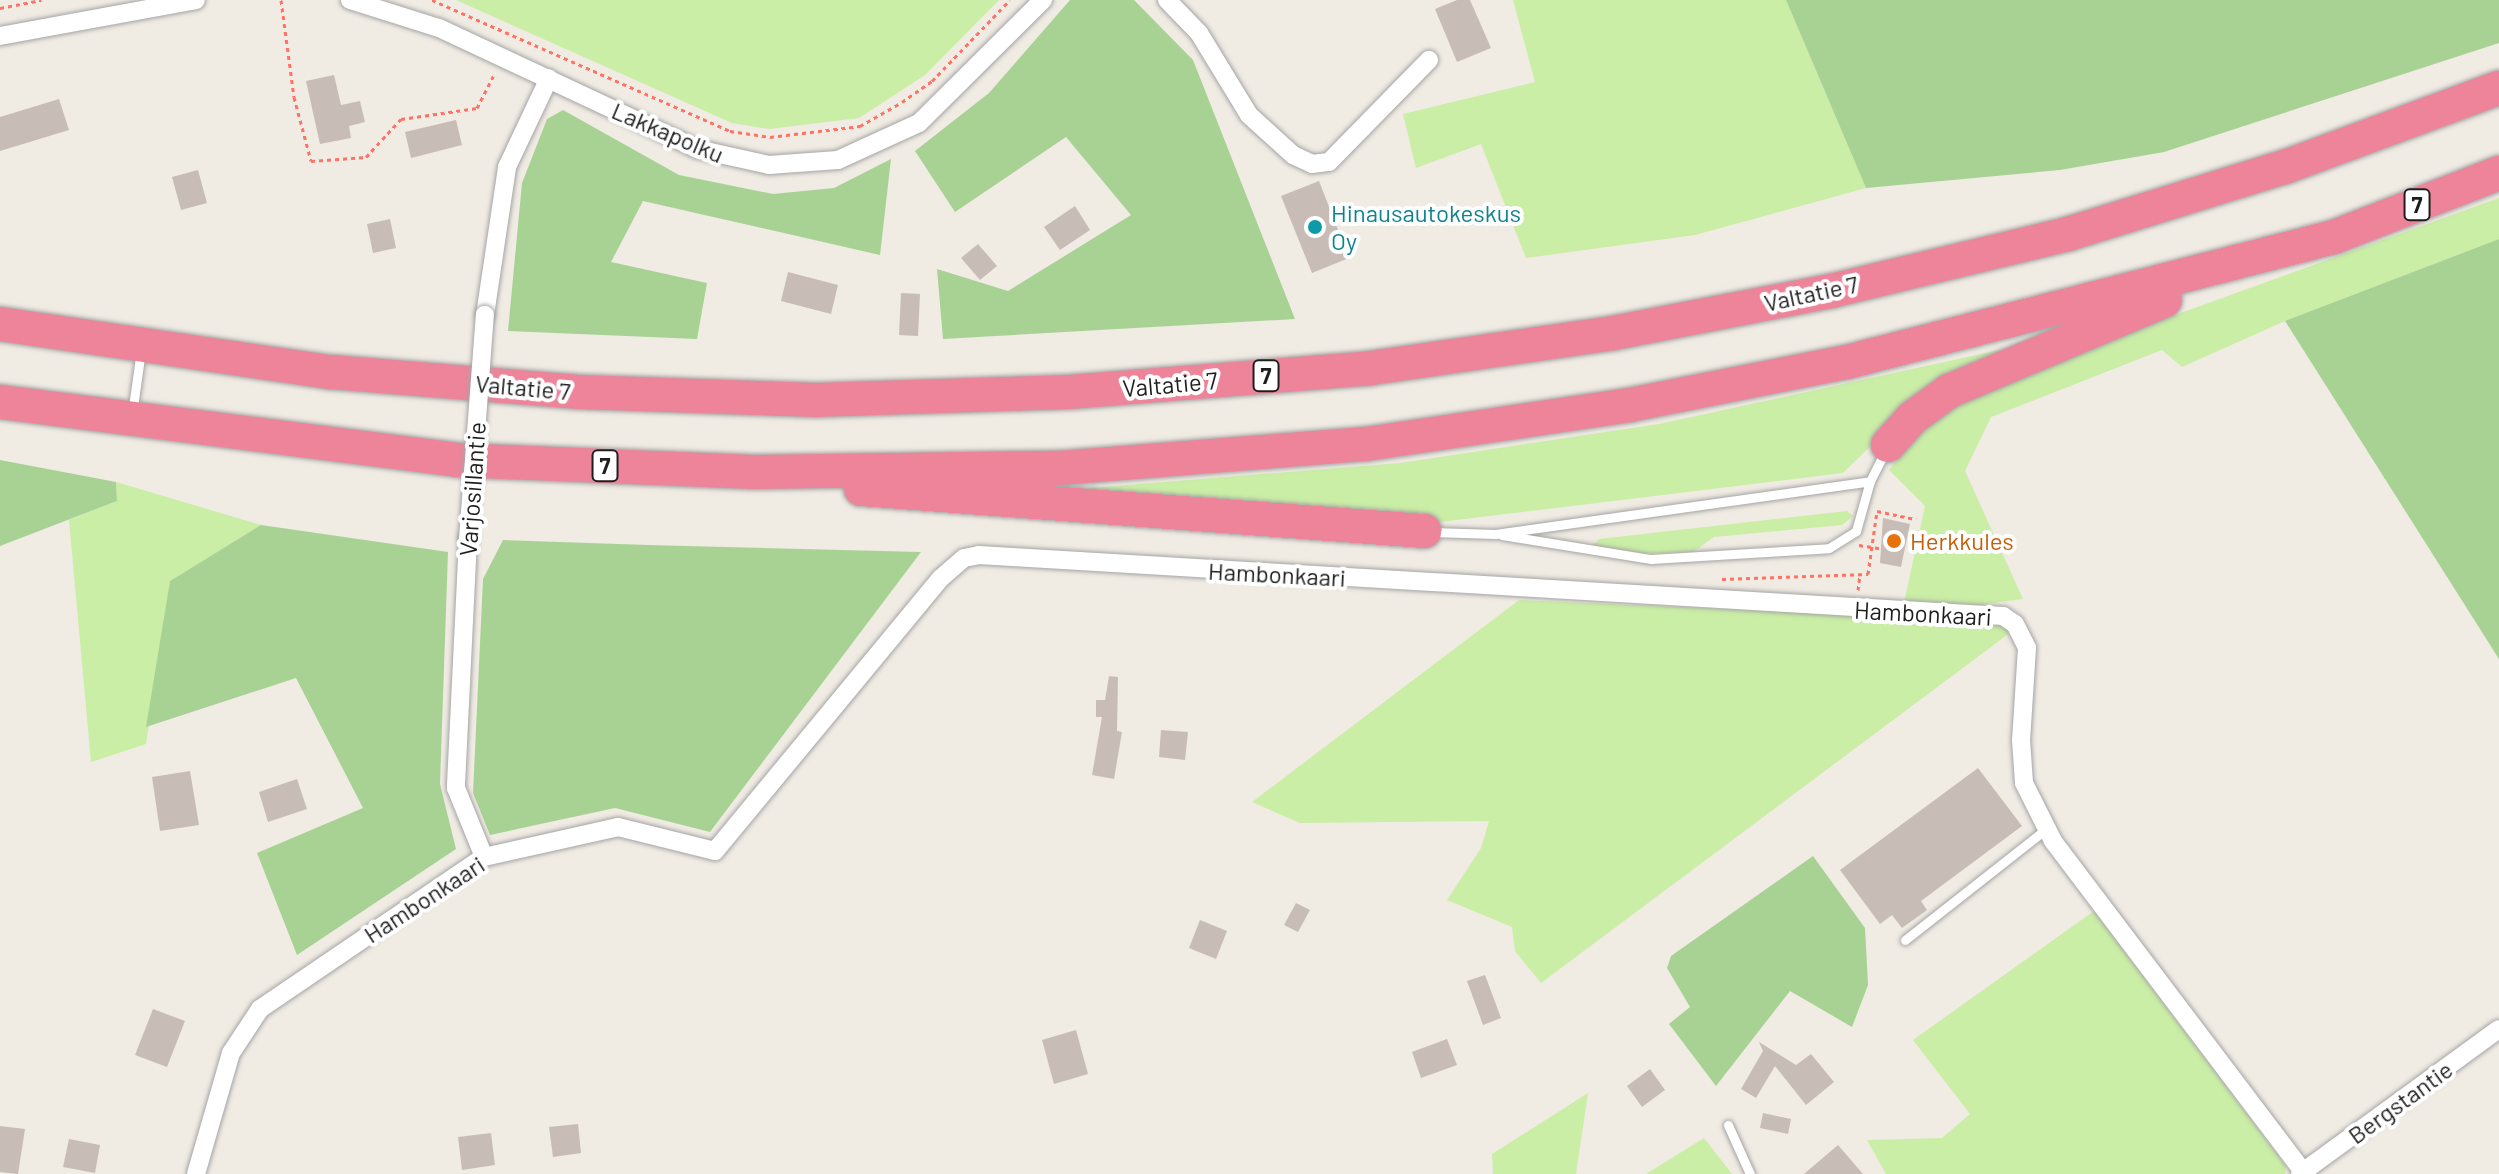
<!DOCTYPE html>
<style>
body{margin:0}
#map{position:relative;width:2499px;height:1174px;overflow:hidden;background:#f0ebe3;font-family:Barlow,sans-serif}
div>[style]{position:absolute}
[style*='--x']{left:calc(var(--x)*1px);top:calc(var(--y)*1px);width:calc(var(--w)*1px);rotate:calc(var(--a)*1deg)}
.grass>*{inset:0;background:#caeea5}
.forest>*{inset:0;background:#a8d294}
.building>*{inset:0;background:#c8bdb6}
.path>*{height:3px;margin-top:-1.5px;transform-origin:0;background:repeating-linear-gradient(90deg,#ff7265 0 4px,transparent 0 8px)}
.roads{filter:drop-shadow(0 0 2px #a5a5a5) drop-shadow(0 0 2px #a5a5a5)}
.lane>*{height:9px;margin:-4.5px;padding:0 4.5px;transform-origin:4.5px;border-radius:4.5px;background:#fff}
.street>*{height:18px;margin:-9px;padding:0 9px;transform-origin:9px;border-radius:9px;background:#fff}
.highway>*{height:34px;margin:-17px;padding:0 17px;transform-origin:17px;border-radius:17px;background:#ed849a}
.bridges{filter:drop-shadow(0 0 2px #a5a5a5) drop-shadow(0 0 2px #a5a5a5)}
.street-bridge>*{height:18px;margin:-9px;padding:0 9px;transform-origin:9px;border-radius:9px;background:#fff}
.dots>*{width:22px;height:22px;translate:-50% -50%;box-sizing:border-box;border:4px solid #fff;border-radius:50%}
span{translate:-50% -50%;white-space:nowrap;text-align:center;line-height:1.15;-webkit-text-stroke:8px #fff;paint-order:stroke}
.shield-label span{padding:2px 6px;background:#fff;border:2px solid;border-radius:6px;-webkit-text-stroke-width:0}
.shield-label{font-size:22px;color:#1e1e1e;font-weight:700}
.street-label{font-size:24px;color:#1e1e1e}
.culture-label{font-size:24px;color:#0d838f}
.left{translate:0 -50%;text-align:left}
.food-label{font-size:24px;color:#c56008}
</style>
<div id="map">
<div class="grass">
<i style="clip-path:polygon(456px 0,999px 0,925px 75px,859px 118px,769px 129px,732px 123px)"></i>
<i style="clip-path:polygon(1513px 0,1786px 0,1866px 188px,1695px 235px,1526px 258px,1481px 144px,1416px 168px,1403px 114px,1535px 82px)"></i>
<i style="clip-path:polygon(2499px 198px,2499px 239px,2285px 321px,2182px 367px,2162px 350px,1991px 417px,1965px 471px,2023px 599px,1978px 605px,1904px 603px,1925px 506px,1889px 470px,1916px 435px,1957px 403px,2070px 353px)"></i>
<i style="clip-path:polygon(2004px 349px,2015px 350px,1895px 422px,1843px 473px,1424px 524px,1077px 489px,1400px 463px,1659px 424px)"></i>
<i style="clip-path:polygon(116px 482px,261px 525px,170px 581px,146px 744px,91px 762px,69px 520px,117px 501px)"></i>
<i style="clip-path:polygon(1847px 511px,1853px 516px,1842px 525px,1714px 537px,1693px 552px,1633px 554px,1592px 546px,1599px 539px)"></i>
<i style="clip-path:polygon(1519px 600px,1960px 619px,2004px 625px,2011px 632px,1541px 983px,1515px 951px,1512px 927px,1447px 900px,1481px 848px,1489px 821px,1300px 823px,1252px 802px)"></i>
<i style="clip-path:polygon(2094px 911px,2286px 1166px,2285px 1174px,1886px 1174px,1867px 1140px,1942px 1138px,1970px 1114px,1913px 1040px)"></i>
<i style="clip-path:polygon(1588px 1093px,1576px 1174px,1493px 1174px,1492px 1154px)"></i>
<i style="clip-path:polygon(1704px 1138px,1732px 1174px,1646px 1174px)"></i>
</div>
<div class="forest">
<i style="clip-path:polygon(1070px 0,1134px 0,1193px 60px,1295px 319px,943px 339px,937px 269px,1008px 291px,1131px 215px,1066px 137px,955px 212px,915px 151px,989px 93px)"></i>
<i style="clip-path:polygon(1786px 0,2499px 0,2499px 43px,2164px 152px,2060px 170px,1866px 188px)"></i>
<i style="clip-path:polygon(563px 110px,679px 175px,773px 194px,834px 188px,891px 159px,880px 255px,643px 201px,611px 262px,707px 283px,697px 339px,508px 331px,522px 183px,547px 119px)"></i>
<i style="clip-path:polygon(2499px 239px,2499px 659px,2285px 321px)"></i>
<i style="clip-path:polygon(0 460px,116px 482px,117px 501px,0 546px)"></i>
<i style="clip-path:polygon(261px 525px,448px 552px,440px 784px,456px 849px,297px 955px,257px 853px,363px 808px,296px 678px,146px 727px,170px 581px)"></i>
<i style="clip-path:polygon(503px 540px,648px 545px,921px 552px,710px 832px,615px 808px,490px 835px,473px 793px,483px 579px)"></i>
<i style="clip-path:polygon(1813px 856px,1865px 928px,1868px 985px,1852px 1027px,1790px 991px,1716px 1086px,1669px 1024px,1690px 1007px,1667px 968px,1671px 956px)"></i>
</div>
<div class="building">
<i style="clip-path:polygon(1457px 0,1470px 0,1491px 48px,1457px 62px,1435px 9px)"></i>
<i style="clip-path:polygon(334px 75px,341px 105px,360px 101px,365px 122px,349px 126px,351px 138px,320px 144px,306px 81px)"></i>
<i style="clip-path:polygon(59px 99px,69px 130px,0 151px,0 117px)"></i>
<i style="clip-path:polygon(456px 120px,462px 145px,411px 158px,405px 132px)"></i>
<i style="clip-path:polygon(198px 170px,207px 203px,181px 210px,172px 177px)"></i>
<i style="clip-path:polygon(1319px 181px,1349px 258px,1312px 273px,1281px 196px)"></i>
<i style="clip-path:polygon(1075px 206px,1090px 230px,1060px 250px,1044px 227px)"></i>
<i style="clip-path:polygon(390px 219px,396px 248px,373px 253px,367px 224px)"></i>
<i style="clip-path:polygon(978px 244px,997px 266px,980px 280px,961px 258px)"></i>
<i style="clip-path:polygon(788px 272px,838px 285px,831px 314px,781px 301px)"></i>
<i style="clip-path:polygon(901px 293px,920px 294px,918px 336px,899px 335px)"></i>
<i style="clip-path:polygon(1883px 518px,1910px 524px,1901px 567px,1880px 563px)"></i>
<i style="clip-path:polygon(1109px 676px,1118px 677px,1117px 731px,1122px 732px,1114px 779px,1092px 775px,1102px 717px,1096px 717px,1096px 700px,1105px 700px)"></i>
<i style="clip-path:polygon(1161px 730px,1188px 732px,1185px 760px,1159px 757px)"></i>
<i style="clip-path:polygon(1978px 768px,2022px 826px,1921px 901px,1927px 910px,1902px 928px,1892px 915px,1880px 924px,1840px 870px)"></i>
<i style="clip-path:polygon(190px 771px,199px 825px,160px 831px,152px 777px)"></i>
<i style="clip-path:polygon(297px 779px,307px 809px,268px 822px,259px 792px)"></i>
<i style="clip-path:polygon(1296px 903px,1310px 910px,1298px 932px,1284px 925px)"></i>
<i style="clip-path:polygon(1200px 920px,1227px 931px,1216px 959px,1189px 948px)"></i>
<i style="clip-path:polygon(1485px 975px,1501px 1018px,1483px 1025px,1467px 981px)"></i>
<i style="clip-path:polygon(153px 1009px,185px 1021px,167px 1067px,135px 1055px)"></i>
<i style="clip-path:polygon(1076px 1030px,1088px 1074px,1054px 1084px,1042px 1040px)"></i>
<i style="clip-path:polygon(1447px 1039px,1457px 1065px,1421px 1078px,1412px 1052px)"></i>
<i style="clip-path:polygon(1759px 1042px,1796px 1065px,1811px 1054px,1834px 1082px,1806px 1105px,1775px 1066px,1756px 1098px,1741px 1089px,1763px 1051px)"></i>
<i style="clip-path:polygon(1650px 1069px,1665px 1090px,1642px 1107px,1627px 1086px)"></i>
<i style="clip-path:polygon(1763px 1113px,1791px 1119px,1788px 1134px,1760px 1128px)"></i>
<i style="clip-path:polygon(578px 1124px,581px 1153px,553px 1157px,549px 1127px)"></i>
<i style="clip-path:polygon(0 1126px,25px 1129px,18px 1174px,0 1172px)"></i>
<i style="clip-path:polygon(491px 1133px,495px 1165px,462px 1170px,458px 1137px)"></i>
<i style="clip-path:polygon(69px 1139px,100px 1145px,95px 1173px,63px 1167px)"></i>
<i style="clip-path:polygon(1838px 1145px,1863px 1174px,1804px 1174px)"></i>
</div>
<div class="path">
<i style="--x:281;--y:0;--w:98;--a:82.4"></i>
<i style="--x:294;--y:97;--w:66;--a:75.1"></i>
<i style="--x:311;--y:161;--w:55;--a:-4.2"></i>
<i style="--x:366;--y:157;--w:52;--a:-47.4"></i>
<i style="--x:401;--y:119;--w:77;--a:-8.2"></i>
<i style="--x:477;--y:108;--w:38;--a:-63"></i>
<i style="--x:432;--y:0;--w:326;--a:23.7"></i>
<i style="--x:730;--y:131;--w:40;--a:8.5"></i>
<i style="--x:770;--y:137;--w:91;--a:-7"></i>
<i style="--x:860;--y:126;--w:48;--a:-29.7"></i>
<i style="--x:902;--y:102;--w:37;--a:-35"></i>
<i style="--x:932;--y:81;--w:112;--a:-46.1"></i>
<i style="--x:0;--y:8;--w:42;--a:-11"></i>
<i style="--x:1859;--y:545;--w:24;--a:9"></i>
<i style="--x:1722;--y:579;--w:146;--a:-2"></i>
<i style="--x:1868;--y:574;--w:64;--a:-81.9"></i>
<i style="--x:1877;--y:511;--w:40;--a:12"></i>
<i style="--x:1858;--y:590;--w:16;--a:-83"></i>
</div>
<div class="roads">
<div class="lane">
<i style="--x:132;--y:414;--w:65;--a:-82"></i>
<i style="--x:1432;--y:532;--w:63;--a:1.8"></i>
<i style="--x:1495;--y:534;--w:379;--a:-8"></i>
<i style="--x:1870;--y:481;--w:36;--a:-63"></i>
<i style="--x:1502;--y:535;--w:151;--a:9.2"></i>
<i style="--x:1651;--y:559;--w:178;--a:-3.5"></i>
<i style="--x:1829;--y:548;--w:32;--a:-32"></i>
<i style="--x:1856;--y:531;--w:52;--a:-74.4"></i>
<i style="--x:1905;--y:940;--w:179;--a:-38.2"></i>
<i style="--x:1728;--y:1125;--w:54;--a:65.8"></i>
</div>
<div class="street">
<i style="--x:350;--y:0;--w:93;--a:17.5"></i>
<i style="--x:439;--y:28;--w:285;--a:25.1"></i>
<i style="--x:697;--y:149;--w:74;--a:12.5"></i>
<i style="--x:769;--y:165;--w:69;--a:-4.1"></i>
<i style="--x:838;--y:160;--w:89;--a:-24.6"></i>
<i style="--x:919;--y:123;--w:175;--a:-44.8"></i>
<i style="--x:1167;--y:0;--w:46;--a:45.9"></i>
<i style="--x:1199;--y:33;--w:96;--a:58.6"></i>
<i style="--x:1249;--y:115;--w:59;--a:42.3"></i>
<i style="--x:1293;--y:155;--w:21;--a:25"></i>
<i style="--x:1312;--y:164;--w:17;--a:-7"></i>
<i style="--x:1329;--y:162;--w:143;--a:-45.6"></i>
<i style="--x:0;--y:36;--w:199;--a:-10.4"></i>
<i style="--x:485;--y:315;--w:150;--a:-81.5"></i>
<i style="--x:507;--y:167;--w:98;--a:-64.7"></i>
<i style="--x:468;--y:539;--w:249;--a:92.8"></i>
<i style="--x:456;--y:788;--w:74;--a:67.9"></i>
<i style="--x:196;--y:1174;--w:126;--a:-73.9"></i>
<i style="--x:231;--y:1053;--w:53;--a:-56.6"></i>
<i style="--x:260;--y:1009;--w:271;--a:-34.2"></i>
<i style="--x:484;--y:857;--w:137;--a:-12.6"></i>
<i style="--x:618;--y:827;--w:100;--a:13.9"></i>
<i style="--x:715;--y:851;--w:354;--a:-50.4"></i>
<i style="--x:941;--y:578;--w:30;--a:-41"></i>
<i style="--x:964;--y:558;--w:15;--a:-11"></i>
<i style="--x:979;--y:555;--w:1026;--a:3.41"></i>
<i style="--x:2003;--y:616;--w:14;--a:34"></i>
<i style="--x:2015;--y:624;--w:27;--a:63"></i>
<i style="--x:2027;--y:648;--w:92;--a:93.7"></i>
<i style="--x:2021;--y:740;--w:43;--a:86"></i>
<i style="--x:2024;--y:783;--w:65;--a:63.4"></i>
<i style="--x:2053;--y:841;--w:415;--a:52.9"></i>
<i style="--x:2300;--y:1174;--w:246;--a:-36.1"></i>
</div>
<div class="highway">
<i style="--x:0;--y:324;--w:334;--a:8.3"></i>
<i style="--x:331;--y:372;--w:249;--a:4.6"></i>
<i style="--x:579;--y:392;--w:238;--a:1.9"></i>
<i style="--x:817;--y:400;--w:252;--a:-1.8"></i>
<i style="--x:1069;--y:392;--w:303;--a:-4.5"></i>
<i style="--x:1371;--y:368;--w:245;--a:-8.2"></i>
<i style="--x:1613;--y:333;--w:222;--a:-10.9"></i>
<i style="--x:1831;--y:291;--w:244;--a:-13.5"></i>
<i style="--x:2068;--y:234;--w:227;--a:-17.2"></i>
<i style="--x:2285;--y:167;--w:228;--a:-20.3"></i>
<i style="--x:0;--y:402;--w:460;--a:7.2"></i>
<i style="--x:456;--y:460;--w:298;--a:2.3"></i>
<i style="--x:754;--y:472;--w:305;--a:-0.8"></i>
<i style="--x:1059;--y:468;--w:308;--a:-4.5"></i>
<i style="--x:1366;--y:444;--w:266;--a:-8.4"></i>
<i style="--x:1629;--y:405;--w:222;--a:-11.2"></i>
<i style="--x:1847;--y:362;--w:503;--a:-14.4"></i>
<i style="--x:2334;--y:237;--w:177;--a:-21.2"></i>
<i style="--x:1888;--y:445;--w:36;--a:-48"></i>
<i style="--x:1912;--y:418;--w:46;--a:-36.1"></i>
<i style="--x:1949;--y:391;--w:234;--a:-22.8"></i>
<i style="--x:861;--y:489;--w:565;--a:4.27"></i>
</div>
</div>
<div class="bridges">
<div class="street-bridge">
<i style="--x:468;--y:539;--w:225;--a:-85.7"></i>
</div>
</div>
<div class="dots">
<i style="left:1315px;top:227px;background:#0f9aa8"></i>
<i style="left:1894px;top:541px;background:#e8710a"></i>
</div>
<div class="shield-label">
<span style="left:2417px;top:205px">7</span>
<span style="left:1266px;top:376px">7</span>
<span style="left:605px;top:466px">7</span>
</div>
<div class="street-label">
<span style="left:668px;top:132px;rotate:23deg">Lakkapolku</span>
<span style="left:1811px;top:293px;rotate:-12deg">Valtatie 7</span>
<span style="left:1170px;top:384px;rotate:-5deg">Valtatie 7</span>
<span style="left:523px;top:387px;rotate:5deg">Valtatie 7</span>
<span style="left:472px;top:489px;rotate:-86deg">Varjosillantie</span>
<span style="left:1277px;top:574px;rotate:3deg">Hambonkaari</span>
<span style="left:1923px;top:613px;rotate:3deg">Hambonkaari</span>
<span style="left:424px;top:899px;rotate:-33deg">Hambonkaari</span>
<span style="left:2400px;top:1102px;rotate:-36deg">Bergstantie</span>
</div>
<div class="culture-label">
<span class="left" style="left:1331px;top:227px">Hinausautokeskus<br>Oy</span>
</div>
<div class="food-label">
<span class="left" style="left:1910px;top:541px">Herkkules</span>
</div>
</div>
